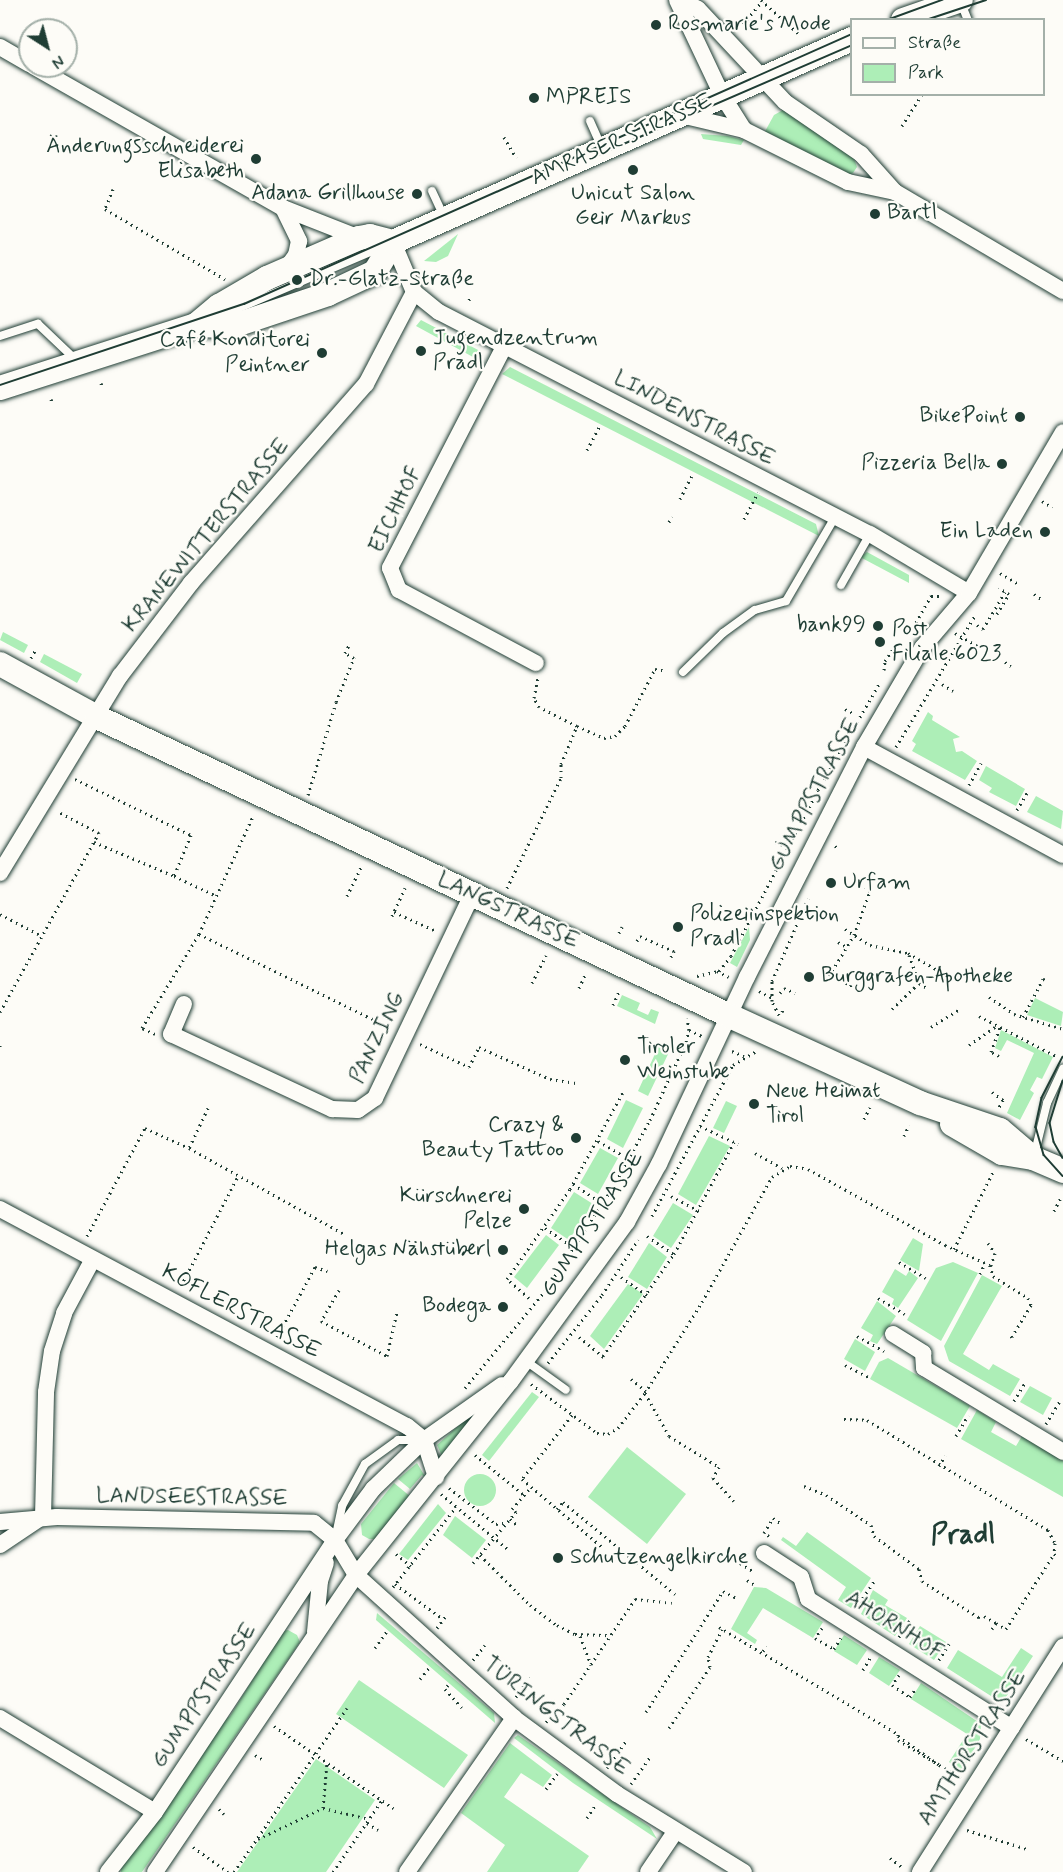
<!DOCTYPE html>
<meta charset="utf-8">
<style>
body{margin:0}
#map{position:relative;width:1063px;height:1872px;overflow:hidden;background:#fdfcf7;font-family:Mynerve,sans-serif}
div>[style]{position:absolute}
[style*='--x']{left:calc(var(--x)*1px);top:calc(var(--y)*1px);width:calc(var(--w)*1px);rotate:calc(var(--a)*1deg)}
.green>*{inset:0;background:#adeeb7}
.round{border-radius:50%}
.path>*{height:3px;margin-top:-1.5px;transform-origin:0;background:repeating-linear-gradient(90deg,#1f3d34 0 1.5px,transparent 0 6px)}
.roads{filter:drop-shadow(0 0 2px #1f3d34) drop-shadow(0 0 2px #1f3d34)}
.lane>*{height:8px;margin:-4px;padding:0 4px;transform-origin:4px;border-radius:4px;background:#fdfcf7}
.street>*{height:16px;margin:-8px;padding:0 8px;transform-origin:8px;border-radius:8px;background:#fdfcf7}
.secondary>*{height:24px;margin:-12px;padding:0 12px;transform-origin:12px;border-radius:12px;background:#fdfcf7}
.tram>*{height:1.5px;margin:-0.75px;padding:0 0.75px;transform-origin:0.75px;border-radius:0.75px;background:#1f3d34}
.dots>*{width:16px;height:16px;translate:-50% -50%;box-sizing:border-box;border:3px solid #fdfcf7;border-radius:50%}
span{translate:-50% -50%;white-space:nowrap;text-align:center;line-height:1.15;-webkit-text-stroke:4.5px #fdfcf7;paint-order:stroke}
.poi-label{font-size:22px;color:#1f3d34}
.left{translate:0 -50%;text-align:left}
.right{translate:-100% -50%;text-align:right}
.street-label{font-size:22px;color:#1f3d34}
.district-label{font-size:28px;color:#1f3d34;font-weight:700}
.legend{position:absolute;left:850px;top:18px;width:195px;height:78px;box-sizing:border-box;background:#fdfcf7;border:2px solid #a4b0a9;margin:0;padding:8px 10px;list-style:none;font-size:18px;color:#1f3d34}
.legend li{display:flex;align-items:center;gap:12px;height:30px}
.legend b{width:30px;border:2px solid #a4b0a9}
.north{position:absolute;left:18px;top:18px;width:60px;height:60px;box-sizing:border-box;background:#fdfcf7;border:2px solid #a4b0a9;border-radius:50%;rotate:144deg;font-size:16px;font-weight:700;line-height:24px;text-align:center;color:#1f3d34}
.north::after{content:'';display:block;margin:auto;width:21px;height:27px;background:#1f3d34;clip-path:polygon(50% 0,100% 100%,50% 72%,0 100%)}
</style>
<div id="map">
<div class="green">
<i style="clip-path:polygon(783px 110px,853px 156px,857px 167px,853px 173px,849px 175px,763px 135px,774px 115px)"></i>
<i style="clip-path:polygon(701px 134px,728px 136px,744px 140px,741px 145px,703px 139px)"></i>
<i style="clip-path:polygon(458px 234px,448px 256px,436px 262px,424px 261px)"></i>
<i style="clip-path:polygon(421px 320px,480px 351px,484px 363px,416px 326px)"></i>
<i style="clip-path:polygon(510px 367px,816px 524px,819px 536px,502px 374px)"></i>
<i style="clip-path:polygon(867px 552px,909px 575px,909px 583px,860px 557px)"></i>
<i style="clip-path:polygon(3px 632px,28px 645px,24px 653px,0 640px)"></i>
<i style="clip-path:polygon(44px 654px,82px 674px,77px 683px,40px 662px)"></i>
<i style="clip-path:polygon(928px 712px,933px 716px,932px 720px,960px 737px,953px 739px,956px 752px,962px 751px,977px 761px,965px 780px,912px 751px,916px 744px,912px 741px)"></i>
<i style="clip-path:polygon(986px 766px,1025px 789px,1016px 806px,989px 792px,992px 788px,979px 780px)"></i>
<i style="clip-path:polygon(1036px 796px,1063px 811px,1061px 829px,1027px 812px)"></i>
<i style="clip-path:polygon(749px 927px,750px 940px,737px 967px,730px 963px)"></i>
<i style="clip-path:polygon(622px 995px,640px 1003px,637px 1010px,648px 1015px,651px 1009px,659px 1012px,655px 1024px,617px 1006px)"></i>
<i style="clip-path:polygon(1035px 998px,1063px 1012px,1061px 1026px,1027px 1015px)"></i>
<i style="clip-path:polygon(1001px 1030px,1053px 1057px,1042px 1079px,1037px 1077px,1030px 1090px,1034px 1093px,1020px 1120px,1007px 1113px,1034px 1053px,1007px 1040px,1001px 1051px,995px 1048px)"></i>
<i style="clip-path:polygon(660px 1043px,671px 1048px,648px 1096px,638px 1091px)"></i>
<i style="clip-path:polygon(626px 1100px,643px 1108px,623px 1148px,607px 1139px)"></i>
<i style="clip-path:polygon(726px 1101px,737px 1106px,724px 1133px,713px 1128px)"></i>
<i style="clip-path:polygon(709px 1136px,730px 1146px,696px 1205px,678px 1194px)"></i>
<i style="clip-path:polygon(600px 1148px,618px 1158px,598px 1194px,580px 1183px)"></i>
<i style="clip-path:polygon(574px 1192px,593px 1204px,569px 1240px,551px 1228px)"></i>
<i style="clip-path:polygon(673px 1203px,693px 1215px,671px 1248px,653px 1236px)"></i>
<i style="clip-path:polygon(546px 1235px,559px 1245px,527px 1288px,514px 1277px)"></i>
<i style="clip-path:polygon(913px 1238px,923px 1244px,919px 1271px,900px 1260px)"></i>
<i style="clip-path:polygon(649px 1243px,667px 1257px,647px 1289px,628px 1277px)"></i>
<i style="clip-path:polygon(953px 1262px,978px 1273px,941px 1341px,907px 1320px,936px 1268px)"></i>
<i style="clip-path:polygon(895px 1269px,906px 1276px,909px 1271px,918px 1278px,898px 1308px,892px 1304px,894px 1299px,882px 1292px)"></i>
<i style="clip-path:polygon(982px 1275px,1002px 1286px,963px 1354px,989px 1370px,993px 1364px,1020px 1379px,1010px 1396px,949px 1361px,944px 1346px)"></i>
<i style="clip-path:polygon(628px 1284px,643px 1294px,604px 1349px,590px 1336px)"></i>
<i style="clip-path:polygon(877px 1301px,896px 1316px,877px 1344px,870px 1341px,873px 1335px,861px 1328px)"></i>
<i style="clip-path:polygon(855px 1339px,875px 1352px,865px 1371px,844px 1359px)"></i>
<i style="clip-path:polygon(888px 1358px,970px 1406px,957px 1428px,870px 1379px,879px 1362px)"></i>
<i style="clip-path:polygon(1030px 1386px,1052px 1398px,1043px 1415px,1020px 1402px)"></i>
<i style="clip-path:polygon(532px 1392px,539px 1397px,489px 1461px,482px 1455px)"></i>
<i style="clip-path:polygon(977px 1410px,996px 1422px,991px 1432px,1016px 1446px,1022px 1436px,1063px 1461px,1063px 1497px,961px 1439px)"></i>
<i style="clip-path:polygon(467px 1418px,472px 1422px,442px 1456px,437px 1445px)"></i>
<i style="clip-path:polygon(627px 1447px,686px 1494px,647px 1544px,588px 1497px)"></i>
<i style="clip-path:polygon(417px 1463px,426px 1478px,422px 1475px,410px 1489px,398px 1479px)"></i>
<i class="round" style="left:464px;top:1474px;width:32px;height:32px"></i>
<i style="clip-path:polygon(394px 1483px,411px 1497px,375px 1539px,369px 1539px,362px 1535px,361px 1524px)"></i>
<i style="clip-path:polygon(438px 1504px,446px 1513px,408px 1560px,399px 1554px)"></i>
<i style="clip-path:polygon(455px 1516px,486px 1540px,472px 1558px,443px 1535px)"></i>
<i style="clip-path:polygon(807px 1532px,871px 1578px,851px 1608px,838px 1600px,846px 1587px,781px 1540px,783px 1537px,796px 1546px)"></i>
<i style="clip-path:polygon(754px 1587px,766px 1588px,823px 1622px,813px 1638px,763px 1608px,747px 1633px,757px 1640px,755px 1644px,731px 1629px)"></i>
<i style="clip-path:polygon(873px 1590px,888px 1600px,885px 1605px,907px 1618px,895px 1636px,861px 1614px)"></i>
<i style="clip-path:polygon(377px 1613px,494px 1713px,495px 1723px,376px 1620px)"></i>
<i style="clip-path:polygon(920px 1626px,946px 1642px,934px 1660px,909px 1644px)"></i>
<i style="clip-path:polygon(288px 1630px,297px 1635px,300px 1642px,142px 1872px,121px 1872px,121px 1866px,221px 1723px,230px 1716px,283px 1631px)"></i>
<i style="clip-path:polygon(844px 1635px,867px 1650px,857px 1665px,834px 1651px)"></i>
<i style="clip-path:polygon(1021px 1648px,1033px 1656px,1002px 1703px,947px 1668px,958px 1650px,1002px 1677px)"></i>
<i style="clip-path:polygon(879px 1657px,900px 1670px,889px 1686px,869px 1673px)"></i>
<i style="clip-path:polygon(359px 1680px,468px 1755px,444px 1788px,336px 1714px)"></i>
<i style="clip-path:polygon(921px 1683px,981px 1724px,980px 1739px,961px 1772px,949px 1762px,967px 1734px,911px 1699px)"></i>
<i style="clip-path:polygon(518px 1735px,650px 1827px,657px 1839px,573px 1783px,514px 1738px)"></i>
<i style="clip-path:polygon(510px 1743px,552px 1775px,543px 1787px,521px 1773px,504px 1797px,589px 1856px,578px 1872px,487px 1872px,505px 1845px,461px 1813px)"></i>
<i style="clip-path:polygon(316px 1759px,375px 1800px,326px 1872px,237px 1872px)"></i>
</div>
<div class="path">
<i style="--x:761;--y:0;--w:50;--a:41.7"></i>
<i style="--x:743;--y:24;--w:30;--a:-50"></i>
<i style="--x:902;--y:126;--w:38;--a:-58"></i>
<i style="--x:504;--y:137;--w:24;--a:60"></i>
<i style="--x:113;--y:189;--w:22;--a:112"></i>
<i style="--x:105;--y:209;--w:139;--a:30.3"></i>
<i style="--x:469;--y:300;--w:4;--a:-63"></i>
<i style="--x:101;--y:383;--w:3;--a:72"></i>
<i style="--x:51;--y:399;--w:3;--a:72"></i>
<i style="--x:728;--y:443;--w:10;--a:-61"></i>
<i style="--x:587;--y:450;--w:26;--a:-62"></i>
<i style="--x:680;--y:499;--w:27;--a:-63"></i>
<i style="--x:1042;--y:501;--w:12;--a:31"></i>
<i style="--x:744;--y:519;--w:30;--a:-62"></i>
<i style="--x:669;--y:522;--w:6;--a:-59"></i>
<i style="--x:1000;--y:573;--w:21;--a:31"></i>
<i style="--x:1034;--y:594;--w:11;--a:34"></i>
<i style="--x:997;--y:614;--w:23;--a:-59"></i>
<i style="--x:1009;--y:594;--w:12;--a:-149"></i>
<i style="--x:977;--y:625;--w:7;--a:34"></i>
<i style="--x:983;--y:629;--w:43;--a:-59.3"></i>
<i style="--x:910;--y:633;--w:43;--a:-60.4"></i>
<i style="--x:931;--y:596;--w:8;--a:0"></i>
<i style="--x:955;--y:633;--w:28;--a:30"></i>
<i style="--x:31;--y:658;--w:10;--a:-61"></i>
<i style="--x:1005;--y:662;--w:7;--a:34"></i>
<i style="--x:884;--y:670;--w:9;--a:-84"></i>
<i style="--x:885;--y:661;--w:23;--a:-56"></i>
<i style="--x:942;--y:684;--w:13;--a:32"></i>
<i style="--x:845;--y:709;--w:11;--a:27"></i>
<i style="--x:577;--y:726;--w:30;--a:24"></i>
<i style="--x:604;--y:738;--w:11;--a:-10"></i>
<i style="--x:615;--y:736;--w:14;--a:-45"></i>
<i style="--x:625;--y:726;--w:64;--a:-62.2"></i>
<i style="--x:655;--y:669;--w:12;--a:9"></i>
<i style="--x:896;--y:747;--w:155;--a:-59"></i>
<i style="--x:75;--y:779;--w:129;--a:25.8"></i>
<i style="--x:191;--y:835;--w:44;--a:112.5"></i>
<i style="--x:174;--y:876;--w:47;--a:24.9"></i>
<i style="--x:969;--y:785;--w:25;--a:-61"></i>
<i style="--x:308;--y:795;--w:97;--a:-73.2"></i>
<i style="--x:336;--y:702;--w:48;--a:-67.8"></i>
<i style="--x:354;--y:658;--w:10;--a:-151"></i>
<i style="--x:345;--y:653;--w:9;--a:-63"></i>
<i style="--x:1017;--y:810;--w:22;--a:-60"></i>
<i style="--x:94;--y:842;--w:87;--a:23"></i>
<i style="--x:775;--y:842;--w:12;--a:20"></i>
<i style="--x:835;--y:846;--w:4;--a:34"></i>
<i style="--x:507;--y:888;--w:123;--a:-63.9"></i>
<i style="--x:561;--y:778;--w:14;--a:-90"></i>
<i style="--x:561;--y:764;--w:41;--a:-67.2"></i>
<i style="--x:577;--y:726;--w:42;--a:-153.4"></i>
<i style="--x:539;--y:707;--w:10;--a:-119"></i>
<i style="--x:534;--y:698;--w:20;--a:-79"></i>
<i style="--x:347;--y:896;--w:32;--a:-64"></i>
<i style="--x:804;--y:909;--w:15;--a:28"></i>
<i style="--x:394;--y:912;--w:46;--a:24.3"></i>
<i style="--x:0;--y:914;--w:47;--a:27.6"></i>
<i style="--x:392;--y:916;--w:31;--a:-65"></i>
<i style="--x:845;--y:929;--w:30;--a:33"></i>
<i style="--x:870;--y:945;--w:39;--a:12"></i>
<i style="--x:908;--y:953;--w:34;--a:30"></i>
<i style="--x:619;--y:933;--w:7;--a:-63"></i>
<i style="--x:199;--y:934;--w:214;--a:26.1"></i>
<i style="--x:637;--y:941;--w:6;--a:-59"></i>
<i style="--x:640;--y:936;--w:37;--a:24"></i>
<i style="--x:838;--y:942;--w:10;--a:29"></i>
<i style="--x:909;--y:955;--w:30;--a:70"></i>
<i style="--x:919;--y:983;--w:9;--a:32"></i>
<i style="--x:671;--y:957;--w:7;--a:-63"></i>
<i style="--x:717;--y:971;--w:13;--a:27"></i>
<i style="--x:824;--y:973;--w:30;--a:24"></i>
<i style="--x:851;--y:985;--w:4;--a:117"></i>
<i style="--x:697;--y:976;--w:23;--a:-13"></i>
<i style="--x:719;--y:971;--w:19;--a:-51"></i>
<i style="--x:731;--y:956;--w:187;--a:-62.3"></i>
<i style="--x:818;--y:790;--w:125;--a:-60.1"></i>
<i style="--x:829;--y:976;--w:48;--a:-58.6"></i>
<i style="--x:854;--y:935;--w:47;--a:-70"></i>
<i style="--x:870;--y:891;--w:6;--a:-149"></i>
<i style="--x:532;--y:983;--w:31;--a:-63"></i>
<i style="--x:579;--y:988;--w:17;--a:-65"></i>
<i style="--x:759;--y:991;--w:15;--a:28"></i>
<i style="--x:780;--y:993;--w:6;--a:-51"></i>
<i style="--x:784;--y:988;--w:12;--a:24"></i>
<i style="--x:989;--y:997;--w:30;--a:34"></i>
<i style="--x:1014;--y:1014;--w:51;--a:17"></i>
<i style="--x:613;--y:1005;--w:17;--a:-66"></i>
<i style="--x:892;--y:1009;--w:37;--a:-44"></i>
<i style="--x:0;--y:1012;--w:205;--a:-61.1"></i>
<i style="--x:99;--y:833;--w:47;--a:-152.4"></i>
<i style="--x:782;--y:1012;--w:5;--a:-68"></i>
<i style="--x:779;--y:1015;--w:16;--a:-117"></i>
<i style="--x:772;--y:1001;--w:20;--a:-90"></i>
<i style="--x:772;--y:981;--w:90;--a:-66.3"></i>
<i style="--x:979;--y:1016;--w:87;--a:27.5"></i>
<i style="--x:1023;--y:1017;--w:43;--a:-62.2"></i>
<i style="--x:1043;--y:979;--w:4;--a:14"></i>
<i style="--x:931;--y:1027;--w:34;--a:-32"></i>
<i style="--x:689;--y:1030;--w:14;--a:25"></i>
<i style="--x:155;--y:1034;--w:14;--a:-155"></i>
<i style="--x:142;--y:1028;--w:110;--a:-58.8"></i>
<i style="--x:199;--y:934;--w:130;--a:-65.4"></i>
<i style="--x:420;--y:1044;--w:54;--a:25.1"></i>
<i style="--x:469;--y:1067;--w:22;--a:-63"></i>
<i style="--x:479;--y:1047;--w:78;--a:24.3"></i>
<i style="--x:550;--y:1079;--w:26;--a:9"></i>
<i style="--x:0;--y:1045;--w:4;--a:90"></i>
<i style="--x:969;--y:1045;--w:35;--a:-35"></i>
<i style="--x:732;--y:1051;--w:13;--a:23"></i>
<i style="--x:999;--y:1056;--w:9;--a:-153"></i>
<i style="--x:991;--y:1052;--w:27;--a:-70"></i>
<i style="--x:992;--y:1092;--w:14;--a:36"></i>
<i style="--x:1003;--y:1100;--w:10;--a:119"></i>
<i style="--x:208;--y:1108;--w:44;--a:115.4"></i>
<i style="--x:189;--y:1148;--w:179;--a:29"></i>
<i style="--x:864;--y:1119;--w:13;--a:-63"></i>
<i style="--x:700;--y:1126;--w:42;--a:25.3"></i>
<i style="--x:904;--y:1136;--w:12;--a:-66"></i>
<i style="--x:598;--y:1141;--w:30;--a:30"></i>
<i style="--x:755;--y:1153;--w:31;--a:29"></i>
<i style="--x:573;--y:1184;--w:31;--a:33"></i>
<i style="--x:671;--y:1196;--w:32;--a:28"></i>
<i style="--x:1054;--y:1211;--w:16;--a:-63"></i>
<i style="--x:652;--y:1216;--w:171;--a:-61.8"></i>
<i style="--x:733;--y:1065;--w:26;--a:-31"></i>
<i style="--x:545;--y:1228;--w:30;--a:34"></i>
<i style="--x:87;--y:1236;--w:123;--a:-61.8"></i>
<i style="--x:145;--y:1128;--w:48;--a:24.4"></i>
<i style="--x:647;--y:1236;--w:32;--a:34"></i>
<i style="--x:988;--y:1243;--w:12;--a:55"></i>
<i style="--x:995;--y:1253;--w:13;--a:108"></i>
<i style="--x:954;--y:1249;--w:89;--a:-63.1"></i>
<i style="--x:899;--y:1262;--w:31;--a:31"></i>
<i style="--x:980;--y:1274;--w:12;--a:-66"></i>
<i style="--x:621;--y:1277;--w:32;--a:35"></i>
<i style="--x:181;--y:1286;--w:124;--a:-62.6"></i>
<i style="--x:339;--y:1290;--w:36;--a:120"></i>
<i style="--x:321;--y:1321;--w:75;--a:27.9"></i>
<i style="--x:387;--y:1356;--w:45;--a:-77.2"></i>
<i style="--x:529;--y:1298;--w:29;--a:-139"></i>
<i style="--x:507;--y:1279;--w:110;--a:-55"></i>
<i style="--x:570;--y:1189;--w:111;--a:-61.3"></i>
<i style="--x:878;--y:1298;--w:31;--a:31"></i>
<i style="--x:857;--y:1336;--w:31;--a:29"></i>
<i style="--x:277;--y:1337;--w:80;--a:-61.5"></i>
<i style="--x:315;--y:1267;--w:13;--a:18"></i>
<i style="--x:579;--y:1337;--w:35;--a:39"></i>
<i style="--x:603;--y:1356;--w:124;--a:-55.2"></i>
<i style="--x:674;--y:1254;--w:127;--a:-61.8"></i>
<i style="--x:548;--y:1363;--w:87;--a:-51.5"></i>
<i style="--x:602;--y:1295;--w:66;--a:-56.8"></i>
<i style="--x:845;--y:1365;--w:27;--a:27"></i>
<i style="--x:631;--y:1379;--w:19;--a:39"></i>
<i style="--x:531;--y:1384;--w:82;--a:36.6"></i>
<i style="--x:597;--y:1433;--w:11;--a:5"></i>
<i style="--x:608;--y:1434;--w:12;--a:-31"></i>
<i style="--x:618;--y:1428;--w:44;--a:-52.4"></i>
<i style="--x:645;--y:1393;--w:107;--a:-57.9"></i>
<i style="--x:702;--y:1302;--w:143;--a:-60.8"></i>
<i style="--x:772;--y:1177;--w:21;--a:-31"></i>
<i style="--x:790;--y:1166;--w:18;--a:9"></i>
<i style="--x:808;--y:1169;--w:157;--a:29"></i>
<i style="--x:945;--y:1245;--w:49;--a:24"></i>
<i style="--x:990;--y:1265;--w:11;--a:75"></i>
<i style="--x:993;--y:1276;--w:41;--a:32.2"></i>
<i style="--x:1028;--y:1298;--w:8;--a:67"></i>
<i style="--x:1031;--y:1305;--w:37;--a:121"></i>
<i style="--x:1012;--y:1337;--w:4;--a:-146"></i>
<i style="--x:465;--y:1388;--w:126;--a:-50.5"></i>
<i style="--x:545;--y:1291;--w:124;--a:-56.8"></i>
<i style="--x:613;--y:1187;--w:77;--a:-61.1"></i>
<i style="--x:650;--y:1120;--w:86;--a:-65.2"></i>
<i style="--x:686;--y:1042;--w:12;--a:-76"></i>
<i style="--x:689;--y:1030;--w:12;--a:-99"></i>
<i style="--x:645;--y:1393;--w:49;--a:60.8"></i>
<i style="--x:669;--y:1436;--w:59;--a:31.8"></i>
<i style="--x:719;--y:1467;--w:13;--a:119"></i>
<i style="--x:713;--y:1478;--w:31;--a:48"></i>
<i style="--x:1014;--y:1401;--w:21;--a:-59"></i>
<i style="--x:572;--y:1415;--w:81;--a:128"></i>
<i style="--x:522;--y:1479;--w:104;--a:40.3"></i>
<i style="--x:844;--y:1419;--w:23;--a:2"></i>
<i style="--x:867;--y:1420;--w:212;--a:31.3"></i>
<i style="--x:1048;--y:1530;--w:15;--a:62"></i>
<i style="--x:1055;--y:1543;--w:11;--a:95"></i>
<i style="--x:1046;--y:1424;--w:26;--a:-59"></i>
<i style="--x:956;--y:1436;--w:24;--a:-60"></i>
<i style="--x:475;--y:1455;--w:63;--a:39.2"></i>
<i style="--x:939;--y:1466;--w:12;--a:-59"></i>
<i style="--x:804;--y:1486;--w:24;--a:22"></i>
<i style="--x:826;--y:1495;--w:54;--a:33.7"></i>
<i style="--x:871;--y:1525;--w:11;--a:75"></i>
<i style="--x:874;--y:1536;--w:56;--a:36.3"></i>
<i style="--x:919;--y:1569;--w:12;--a:76"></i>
<i style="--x:922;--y:1581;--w:67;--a:32.7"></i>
<i style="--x:978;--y:1617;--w:6;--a:-9"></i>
<i style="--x:984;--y:1616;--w:14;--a:30"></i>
<i style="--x:449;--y:1488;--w:59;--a:37.5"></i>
<i style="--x:496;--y:1524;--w:12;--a:-9"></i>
<i style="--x:441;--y:1494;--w:88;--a:39.5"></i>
<i style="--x:557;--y:1509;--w:9;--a:-49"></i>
<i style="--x:563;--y:1502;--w:145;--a:39.4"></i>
<i style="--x:510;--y:1519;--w:11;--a:41"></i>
<i style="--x:769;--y:1536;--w:6;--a:-149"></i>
<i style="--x:764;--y:1533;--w:17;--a:-59"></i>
<i style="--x:773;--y:1518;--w:11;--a:34"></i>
<i style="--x:747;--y:1552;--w:13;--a:122"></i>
<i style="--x:740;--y:1563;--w:15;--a:32"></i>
<i style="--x:396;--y:1554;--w:19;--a:39"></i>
<i style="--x:480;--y:1555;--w:71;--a:45"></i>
<i style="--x:530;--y:1605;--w:34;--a:37"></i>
<i style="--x:557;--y:1625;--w:20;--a:27"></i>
<i style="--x:575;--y:1634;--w:35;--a:2"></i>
<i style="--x:473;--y:1563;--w:67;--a:-49.9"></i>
<i style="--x:516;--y:1512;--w:5;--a:-143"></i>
<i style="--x:512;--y:1509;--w:29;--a:-49"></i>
<i style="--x:747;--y:1580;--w:9;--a:32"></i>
<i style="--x:395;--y:1584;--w:59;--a:36.1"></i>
<i style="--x:393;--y:1587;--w:102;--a:-51.8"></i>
<i style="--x:856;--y:1608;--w:34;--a:-56"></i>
<i style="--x:719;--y:1627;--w:209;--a:30.9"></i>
<i style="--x:898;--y:1734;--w:6;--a:90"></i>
<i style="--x:898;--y:1740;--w:74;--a:31.1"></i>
<i style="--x:437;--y:1628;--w:14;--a:-54"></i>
<i style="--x:822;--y:1628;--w:12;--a:125"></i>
<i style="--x:815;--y:1638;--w:22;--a:30"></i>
<i style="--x:834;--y:1649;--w:13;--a:-58"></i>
<i style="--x:992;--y:1629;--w:7;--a:-56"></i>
<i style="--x:996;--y:1623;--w:12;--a:31"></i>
<i style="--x:1006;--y:1629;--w:89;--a:-57.4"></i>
<i style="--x:1054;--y:1554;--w:4;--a:34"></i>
<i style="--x:580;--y:1636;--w:31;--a:69"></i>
<i style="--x:899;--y:1637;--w:20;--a:-57"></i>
<i style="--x:375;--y:1648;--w:21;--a:-55"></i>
<i style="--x:763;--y:1651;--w:6;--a:-51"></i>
<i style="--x:473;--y:1660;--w:19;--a:-51"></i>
<i style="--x:939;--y:1660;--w:19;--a:-58"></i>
<i style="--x:863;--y:1670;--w:14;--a:-60"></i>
<i style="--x:899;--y:1675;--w:12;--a:125"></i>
<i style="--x:892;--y:1685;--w:22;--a:34"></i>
<i style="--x:910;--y:1697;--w:11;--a:-56"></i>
<i style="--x:420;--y:1679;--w:14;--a:-51"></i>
<i style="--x:448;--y:1685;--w:5;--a:127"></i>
<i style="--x:445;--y:1689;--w:25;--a:48"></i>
<i style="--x:516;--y:1697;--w:24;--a:-55"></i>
<i style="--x:646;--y:1712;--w:143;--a:-57.5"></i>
<i style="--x:723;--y:1591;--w:15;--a:28"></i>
<i style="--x:546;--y:1722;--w:25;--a:-45"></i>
<i style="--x:564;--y:1704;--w:127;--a:-55.9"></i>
<i style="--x:635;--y:1599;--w:37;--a:6"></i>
<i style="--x:274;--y:1726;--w:145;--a:34.6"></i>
<i style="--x:669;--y:1728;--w:73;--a:-56.1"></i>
<i style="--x:710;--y:1667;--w:10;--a:-101"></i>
<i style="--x:708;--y:1657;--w:31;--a:-63"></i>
<i style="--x:898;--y:1736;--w:52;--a:34.9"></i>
<i style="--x:1026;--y:1739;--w:43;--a:30.7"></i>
<i style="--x:255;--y:1755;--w:8;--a:30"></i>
<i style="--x:607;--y:1768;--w:32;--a:-55"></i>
<i style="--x:631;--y:1784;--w:32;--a:-55"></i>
<i style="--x:546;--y:1789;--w:19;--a:-54"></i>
<i style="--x:323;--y:1808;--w:47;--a:13.4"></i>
<i style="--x:219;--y:1809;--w:7;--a:45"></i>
<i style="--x:587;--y:1818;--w:17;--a:-57"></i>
<i style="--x:367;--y:1823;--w:13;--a:32"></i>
<i style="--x:967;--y:1830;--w:63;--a:17.6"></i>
<i style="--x:258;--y:1839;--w:72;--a:-25.5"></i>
<i style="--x:323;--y:1808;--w:46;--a:-85"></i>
<i style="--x:193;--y:1847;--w:43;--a:35.5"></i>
<i style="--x:890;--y:1858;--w:15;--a:37"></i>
<i style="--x:234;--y:1872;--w:199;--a:-55.4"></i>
<i style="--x:333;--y:1872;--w:87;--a:-55.8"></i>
</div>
<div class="roads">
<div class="lane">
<i style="--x:961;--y:3;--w:18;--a:68"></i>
<i style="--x:590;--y:121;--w:30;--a:66"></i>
<i style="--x:432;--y:191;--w:31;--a:65"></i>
<i style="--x:225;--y:314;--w:171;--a:-23.1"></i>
<i style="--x:0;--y:336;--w:40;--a:-18"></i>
<i style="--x:38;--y:324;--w:52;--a:43.5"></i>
<i style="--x:841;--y:585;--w:59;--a:-60.4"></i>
<i style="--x:683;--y:672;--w:56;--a:-44.3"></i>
<i style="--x:723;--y:633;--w:39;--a:-36"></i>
<i style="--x:755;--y:610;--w:32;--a:-16"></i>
<i style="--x:786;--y:601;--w:97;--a:-59.7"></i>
<i style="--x:1034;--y:1156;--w:55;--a:-76.2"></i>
<i style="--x:1047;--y:1103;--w:38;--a:-65"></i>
<i style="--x:526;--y:1361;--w:49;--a:35.9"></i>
<i style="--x:337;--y:1530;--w:25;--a:-78"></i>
<i style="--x:342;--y:1506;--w:48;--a:-61.3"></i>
<i style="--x:365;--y:1464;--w:41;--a:-36"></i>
<i style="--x:398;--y:1440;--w:23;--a:0"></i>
</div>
<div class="street">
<i style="--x:677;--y:0;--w:105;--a:64.7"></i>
<i style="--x:722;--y:95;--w:41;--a:57.8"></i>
<i style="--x:681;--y:0;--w:19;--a:28"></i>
<i style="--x:698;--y:9;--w:127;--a:46.9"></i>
<i style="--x:785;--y:102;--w:92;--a:34.4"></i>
<i style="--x:861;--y:154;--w:51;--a:48.2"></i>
<i style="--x:0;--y:47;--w:34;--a:30"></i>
<i style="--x:33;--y:66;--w:288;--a:29.6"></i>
<i style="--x:283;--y:208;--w:82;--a:21.5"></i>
<i style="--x:681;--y:115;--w:65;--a:13.4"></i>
<i style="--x:744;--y:130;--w:116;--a:26.6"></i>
<i style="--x:848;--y:182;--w:48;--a:12"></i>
<i style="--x:895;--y:192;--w:195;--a:30.5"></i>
<i style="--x:283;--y:208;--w:37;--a:64"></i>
<i style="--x:299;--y:241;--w:14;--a:102"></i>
<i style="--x:296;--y:255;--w:17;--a:126"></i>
<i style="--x:393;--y:242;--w:54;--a:67.2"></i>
<i style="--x:414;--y:292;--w:32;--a:39"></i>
<i style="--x:439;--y:312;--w:485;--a:27.3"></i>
<i style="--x:870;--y:534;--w:115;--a:30.8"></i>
<i style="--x:505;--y:345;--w:251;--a:117.3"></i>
<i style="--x:390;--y:568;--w:24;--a:68"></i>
<i style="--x:399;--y:590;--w:155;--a:28.1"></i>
<i style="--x:864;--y:747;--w:226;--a:28.5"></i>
<i style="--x:0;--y:873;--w:231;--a:-58.7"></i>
<i style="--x:120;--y:676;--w:117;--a:-52.6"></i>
<i style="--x:191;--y:583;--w:265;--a:-48.7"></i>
<i style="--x:366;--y:384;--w:104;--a:-62.4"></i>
<i style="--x:184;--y:1004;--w:33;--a:113"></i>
<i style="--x:171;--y:1034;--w:178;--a:25"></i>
<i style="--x:332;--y:1109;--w:26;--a:2"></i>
<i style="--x:358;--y:1110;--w:21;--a:-35"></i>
<i style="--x:375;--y:1098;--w:225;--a:-64.5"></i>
<i style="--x:0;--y:1209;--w:461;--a:28.1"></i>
<i style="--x:407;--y:1426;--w:22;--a:39"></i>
<i style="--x:424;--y:1440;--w:39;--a:72"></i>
<i style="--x:893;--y:1334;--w:36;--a:32"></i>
<i style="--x:923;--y:1353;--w:15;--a:86"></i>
<i style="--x:924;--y:1368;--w:162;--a:31.1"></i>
<i style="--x:43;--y:1517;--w:125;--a:-88.6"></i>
<i style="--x:46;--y:1392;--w:41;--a:-81.7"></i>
<i style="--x:52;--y:1351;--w:40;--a:-72"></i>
<i style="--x:64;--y:1313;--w:61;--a:-61.8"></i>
<i style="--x:0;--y:1522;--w:57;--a:-5"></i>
<i style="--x:57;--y:1517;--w:257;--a:1.3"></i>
<i style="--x:314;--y:1523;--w:27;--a:39"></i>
<i style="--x:335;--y:1540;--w:41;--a:59"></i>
<i style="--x:356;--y:1575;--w:213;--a:42.1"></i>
<i style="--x:514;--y:1718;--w:128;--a:36.4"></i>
<i style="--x:617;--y:1794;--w:149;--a:31.6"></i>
<i style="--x:0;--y:1545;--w:47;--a:-33.7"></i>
<i style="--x:764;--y:1553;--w:44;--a:33"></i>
<i style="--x:801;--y:1577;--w:23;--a:72"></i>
<i style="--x:808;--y:1599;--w:241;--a:32.3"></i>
<i style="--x:315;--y:1632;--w:51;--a:-84.4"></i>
<i style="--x:320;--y:1581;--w:19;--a:-72"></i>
<i style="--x:0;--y:1718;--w:181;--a:31.2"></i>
<i style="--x:108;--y:1872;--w:76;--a:-51.9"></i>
<i style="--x:155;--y:1812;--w:326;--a:-56.5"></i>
<i style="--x:335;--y:1540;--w:64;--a:-53.3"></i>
<i style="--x:373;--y:1489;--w:71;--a:-43.9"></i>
<i style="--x:424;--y:1440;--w:95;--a:-35.2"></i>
<i style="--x:155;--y:1872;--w:359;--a:-55.9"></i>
<i style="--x:356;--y:1575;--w:248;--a:-51.4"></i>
<i style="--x:511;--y:1381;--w:197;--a:-53.9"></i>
<i style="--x:627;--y:1222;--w:66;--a:-61.1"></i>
<i style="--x:659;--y:1164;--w:207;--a:-64.8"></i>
<i style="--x:747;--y:977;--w:258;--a:-63"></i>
<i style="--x:864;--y:747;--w:115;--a:-59.6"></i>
<i style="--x:922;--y:648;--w:72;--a:-49.5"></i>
<i style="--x:969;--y:593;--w:186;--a:-59.7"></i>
<i style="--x:407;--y:1872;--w:188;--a:-55.2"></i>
<i style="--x:648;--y:1872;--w:48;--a:-56"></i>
<i style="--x:920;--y:1872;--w:267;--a:-57.6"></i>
</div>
<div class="secondary">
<i style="--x:903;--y:20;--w:61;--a:-19"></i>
<i style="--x:196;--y:325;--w:30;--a:-40"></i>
<i style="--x:219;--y:306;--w:56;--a:-30.3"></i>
<i style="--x:267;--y:278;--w:100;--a:-23.5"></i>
<i style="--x:359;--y:238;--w:11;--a:-10"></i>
<i style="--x:370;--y:236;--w:24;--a:15"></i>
<i style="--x:0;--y:388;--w:206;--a:-17.8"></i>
<i style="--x:196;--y:325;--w:37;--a:2"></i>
<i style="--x:233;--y:326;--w:100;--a:-18.6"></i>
<i style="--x:328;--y:294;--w:52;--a:-25.1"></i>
<i style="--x:375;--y:272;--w:35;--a:-59"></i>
<i style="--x:393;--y:242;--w:502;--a:-23.86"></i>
<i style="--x:0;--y:664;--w:111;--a:28.7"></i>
<i style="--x:97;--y:717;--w:700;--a:25.28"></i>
<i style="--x:730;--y:1016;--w:209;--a:24.6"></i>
<i style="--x:920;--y:1103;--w:84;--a:18.6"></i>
<i style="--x:1000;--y:1130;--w:43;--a:40.3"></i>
<i style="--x:952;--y:1124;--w:58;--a:30.1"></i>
<i style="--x:1002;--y:1153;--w:31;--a:9"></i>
<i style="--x:1033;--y:1158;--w:33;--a:23"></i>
</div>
</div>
<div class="tram">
<i style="--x:887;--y:20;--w:59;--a:-20"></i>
<i style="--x:926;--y:20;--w:63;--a:-18.4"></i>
<i style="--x:596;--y:156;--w:279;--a:-23.4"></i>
<i style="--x:0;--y:385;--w:257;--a:-18.4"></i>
<i style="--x:244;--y:304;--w:665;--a:-23.94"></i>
<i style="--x:1063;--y:1057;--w:46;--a:117.1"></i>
<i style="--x:1042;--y:1098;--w:30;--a:102"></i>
<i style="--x:1036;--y:1127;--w:29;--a:74"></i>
<i style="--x:1044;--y:1155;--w:28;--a:48"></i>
<i style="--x:1063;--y:1081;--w:44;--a:107.2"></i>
<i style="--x:1050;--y:1123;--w:19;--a:78"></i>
<i style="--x:1054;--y:1142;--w:18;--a:61"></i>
</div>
<div class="dots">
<i style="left:656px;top:25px;background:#1f3d34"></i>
<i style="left:534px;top:98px;background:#1f3d34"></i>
<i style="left:256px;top:159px;background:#1f3d34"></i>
<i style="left:633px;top:170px;background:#1f3d34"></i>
<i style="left:417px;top:194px;background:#1f3d34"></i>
<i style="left:875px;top:214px;background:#1f3d34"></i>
<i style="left:297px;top:280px;background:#1f3d34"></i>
<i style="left:421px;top:351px;background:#1f3d34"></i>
<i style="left:322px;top:353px;background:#1f3d34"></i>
<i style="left:1020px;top:417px;background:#1f3d34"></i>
<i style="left:1002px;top:464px;background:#1f3d34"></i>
<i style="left:1045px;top:532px;background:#1f3d34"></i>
<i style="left:878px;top:626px;background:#1f3d34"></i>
<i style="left:880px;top:642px;background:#1f3d34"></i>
<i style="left:831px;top:883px;background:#1f3d34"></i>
<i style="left:678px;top:927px;background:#1f3d34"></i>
<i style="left:809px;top:977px;background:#1f3d34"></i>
<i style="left:625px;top:1060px;background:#1f3d34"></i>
<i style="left:754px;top:1104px;background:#1f3d34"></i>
<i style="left:576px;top:1138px;background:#1f3d34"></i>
<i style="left:524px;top:1209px;background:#1f3d34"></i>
<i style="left:503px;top:1250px;background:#1f3d34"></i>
<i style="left:503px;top:1307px;background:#1f3d34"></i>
<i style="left:558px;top:1558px;background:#1f3d34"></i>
</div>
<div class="poi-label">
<span class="left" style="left:668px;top:25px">Rosmarie's Mode</span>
<span class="left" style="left:546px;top:98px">MPREIS</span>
<span class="right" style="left:244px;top:159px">Änderungsschneiderei<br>Elisabeth</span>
<span style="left:633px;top:206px">Unicut Salon<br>Geir Markus</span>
<span class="right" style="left:405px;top:194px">Adana Grillhouse</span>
<span class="left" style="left:887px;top:214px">Bartl</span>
<span class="left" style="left:309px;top:280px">Dr.-Glatz-Straße</span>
<span class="left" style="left:433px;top:351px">Jugendzentrum<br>Pradl</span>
<span class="right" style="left:310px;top:353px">Café Konditorei<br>Peintner</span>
<span class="right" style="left:1008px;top:417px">BikePoint</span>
<span class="right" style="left:990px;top:464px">Pizzeria Bella</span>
<span class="right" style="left:1033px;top:532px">Ein Laden</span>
<span class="right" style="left:866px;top:626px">bank99</span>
<span class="left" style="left:892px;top:642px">Post<br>Filiale 6023</span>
<span class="left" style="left:843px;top:883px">Urfam</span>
<span class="left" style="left:690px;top:927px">Polizeiinspektion<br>Pradl</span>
<span class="left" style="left:821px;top:977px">Burggrafen-Apotheke</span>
<span class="left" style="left:637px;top:1060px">Tiroler<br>Weinstube</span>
<span class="left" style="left:766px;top:1104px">Neue Heimat<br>Tirol</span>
<span class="right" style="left:564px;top:1138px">Crazy &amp;<br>Beauty Tattoo</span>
<span class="right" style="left:512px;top:1209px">Kürschnerei<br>Pelze</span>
<span class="right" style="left:491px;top:1250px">Helgas Nähstüberl</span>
<span class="right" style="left:491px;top:1307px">Bodega</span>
<span class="left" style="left:570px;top:1558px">Schutzengelkirche</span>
</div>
<div class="street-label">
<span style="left:622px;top:140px;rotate:-24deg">AMRASER STRASSE</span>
<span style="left:694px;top:419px;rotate:28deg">LINDENSTRASSE</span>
<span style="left:396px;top:510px;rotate:-64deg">EICHHOF</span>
<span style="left:207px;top:536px;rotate:-50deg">KRANEWITTERSTRASSE</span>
<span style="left:815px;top:795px;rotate:-62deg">GUMPPSTRASSE</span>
<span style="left:508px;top:911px;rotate:25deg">LANGSTRASSE</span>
<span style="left:378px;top:1038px;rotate:-64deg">PANZING</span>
<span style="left:593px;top:1224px;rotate:-57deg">GUMPPSTRASSE</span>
<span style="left:241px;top:1312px;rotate:28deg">KOFLERSTRASSE</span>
<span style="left:192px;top:1498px;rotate:1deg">LANDSEESTRASSE</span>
<span style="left:894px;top:1626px;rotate:32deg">AHORNHOF</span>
<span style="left:205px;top:1696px;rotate:-56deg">GUMPPSTRASSE</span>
<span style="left:556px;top:1717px;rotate:38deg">TÜRINGSTRASSE</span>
<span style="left:973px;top:1748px;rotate:-57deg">AMTHORSTRASSE</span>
</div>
<div class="district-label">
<span style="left:963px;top:1536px">Pradl</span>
</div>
<ul class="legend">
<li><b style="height:8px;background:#fdfcf7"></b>Straße</li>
<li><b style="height:16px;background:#adeeb7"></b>Park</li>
</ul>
<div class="north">N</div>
</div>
